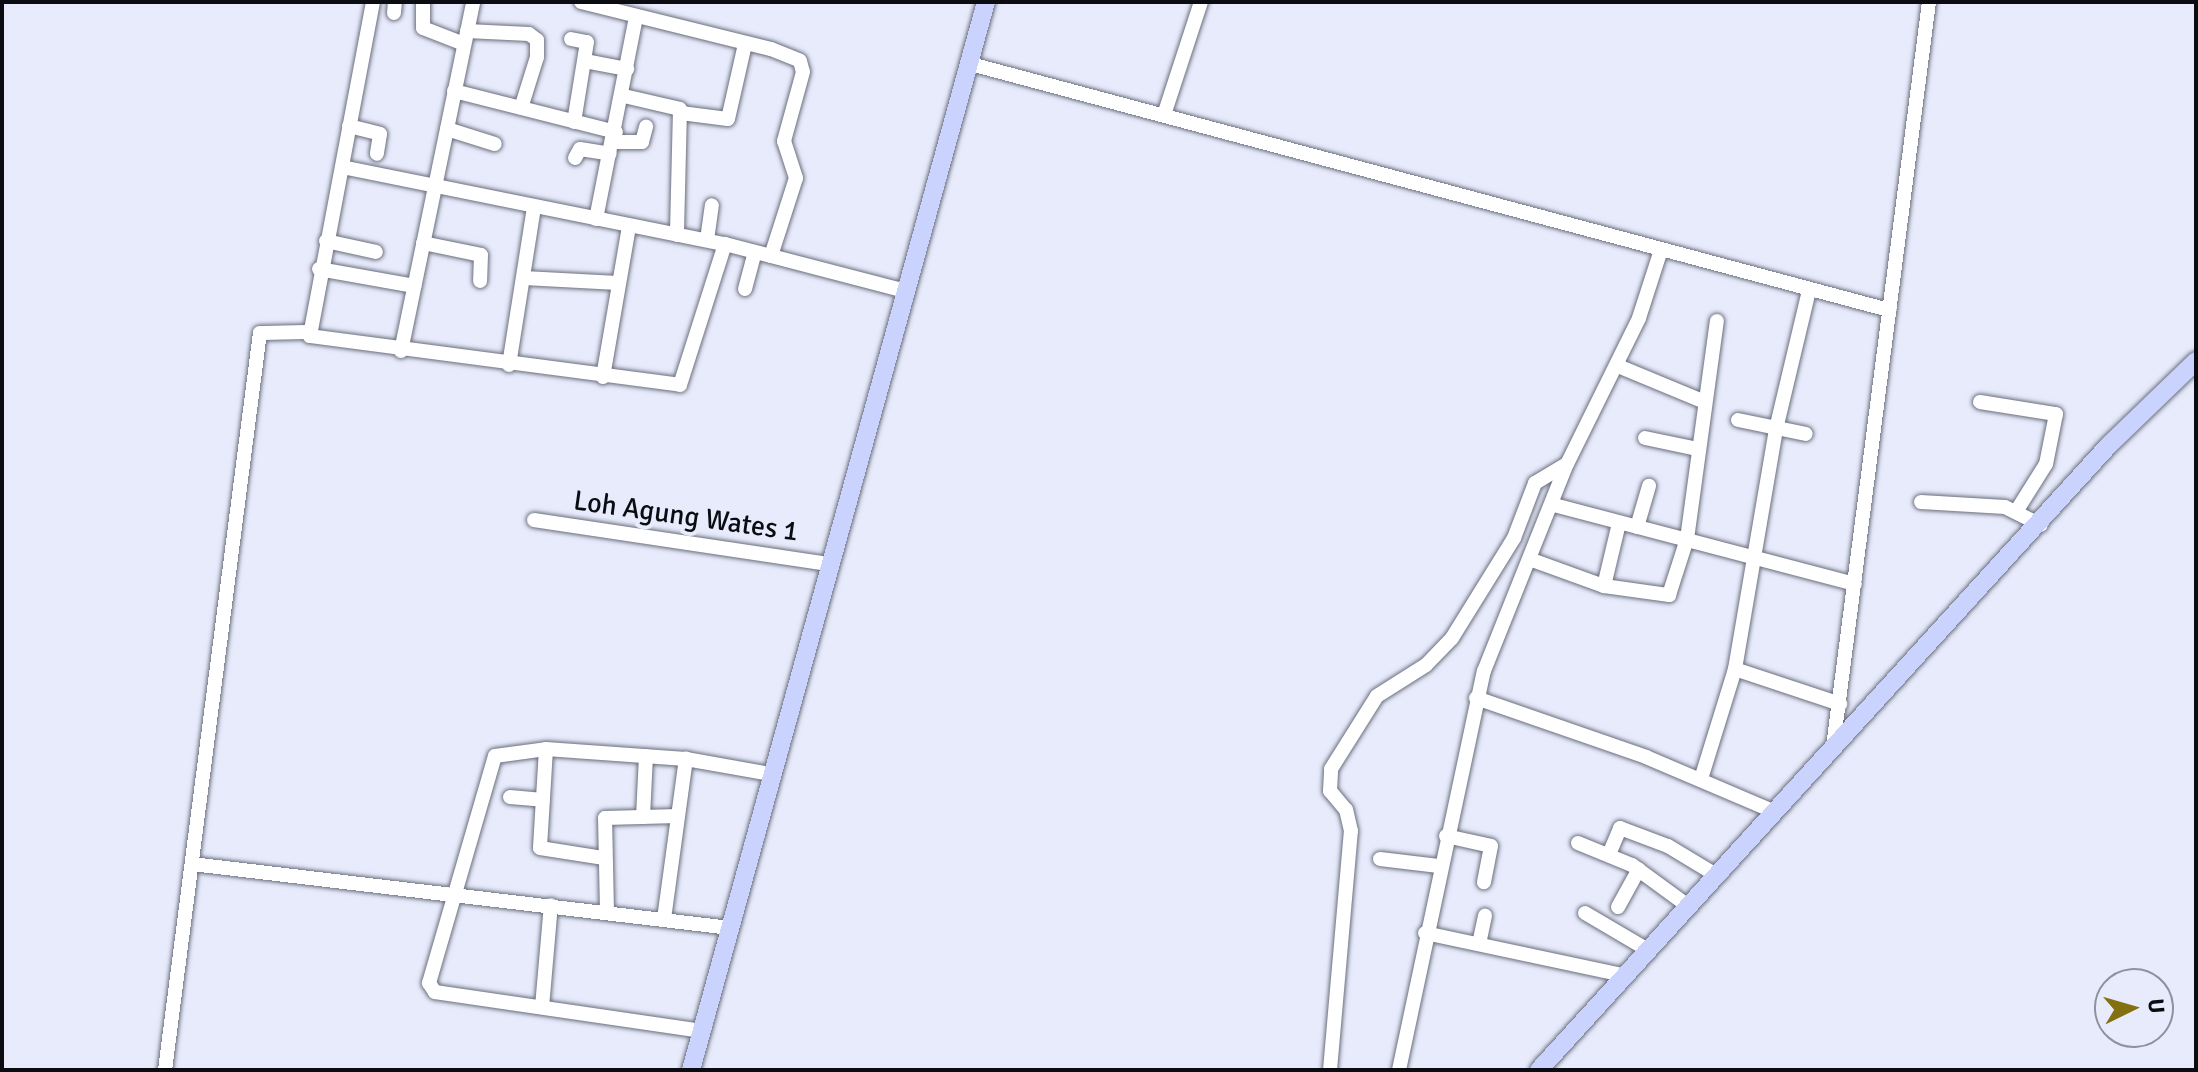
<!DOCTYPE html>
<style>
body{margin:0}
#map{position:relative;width:2198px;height:1072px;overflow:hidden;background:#e7ebfc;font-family:Signika,sans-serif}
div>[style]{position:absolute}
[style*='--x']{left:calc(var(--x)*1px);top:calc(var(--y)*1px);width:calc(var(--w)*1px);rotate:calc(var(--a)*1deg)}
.roads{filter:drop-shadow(0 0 2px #6a6e7c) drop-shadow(0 0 2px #6a6e7c)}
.minor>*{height:14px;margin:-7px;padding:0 7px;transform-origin:7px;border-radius:7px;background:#fff}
.major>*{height:18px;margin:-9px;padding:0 9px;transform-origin:9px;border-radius:9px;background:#cad3fd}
span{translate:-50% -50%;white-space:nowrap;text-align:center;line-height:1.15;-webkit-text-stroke:8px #e7ebfc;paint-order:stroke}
.street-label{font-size:28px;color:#0b0c11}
.frame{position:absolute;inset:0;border:4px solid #0b0c11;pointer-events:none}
.north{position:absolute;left:2094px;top:968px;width:80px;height:80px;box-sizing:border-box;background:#e7ebfc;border:2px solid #8f929e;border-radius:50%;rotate:85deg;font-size:22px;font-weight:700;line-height:32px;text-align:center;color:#0b0c11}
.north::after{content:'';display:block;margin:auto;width:28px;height:36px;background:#837111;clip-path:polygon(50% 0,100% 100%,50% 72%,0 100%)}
</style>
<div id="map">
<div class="roads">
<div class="minor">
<i style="--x:373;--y:2;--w:340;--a:100.7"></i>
<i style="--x:310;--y:336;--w:373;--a:7.5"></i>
<i style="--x:680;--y:385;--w:148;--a:-72.3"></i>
<i style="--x:423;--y:2;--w:26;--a:90"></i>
<i style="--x:423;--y:28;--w:44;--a:21.3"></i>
<i style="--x:581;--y:2;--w:196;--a:13.9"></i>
<i style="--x:771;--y:49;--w:31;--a:22"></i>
<i style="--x:800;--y:61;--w:11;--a:75"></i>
<i style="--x:803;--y:72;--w:72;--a:105.4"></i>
<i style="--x:784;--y:141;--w:39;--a:72"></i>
<i style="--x:796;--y:178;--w:82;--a:107.8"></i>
<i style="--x:394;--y:13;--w:11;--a:-85"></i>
<i style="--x:467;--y:31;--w:62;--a:2.8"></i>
<i style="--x:529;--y:34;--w:10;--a:37"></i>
<i style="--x:537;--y:40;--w:17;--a:90"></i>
<i style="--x:537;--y:57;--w:53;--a:107.4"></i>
<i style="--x:571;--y:39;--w:16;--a:11"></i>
<i style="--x:587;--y:42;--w:81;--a:99.2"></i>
<i style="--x:585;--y:61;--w:43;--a:10.8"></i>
<i style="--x:967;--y:63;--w:955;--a:15"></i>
<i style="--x:454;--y:91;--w:167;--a:14.2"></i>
<i style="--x:624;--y:96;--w:57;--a:13.1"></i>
<i style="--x:680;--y:109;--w:126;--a:91.4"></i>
<i style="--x:681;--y:113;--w:47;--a:7.3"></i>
<i style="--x:728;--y:119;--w:77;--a:-77.2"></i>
<i style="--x:1164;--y:115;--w:119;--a:-71.9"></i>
<i style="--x:349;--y:126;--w:32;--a:14"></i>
<i style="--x:380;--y:134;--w:20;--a:99"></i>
<i style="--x:447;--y:129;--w:50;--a:17.4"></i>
<i style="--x:614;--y:142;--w:28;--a:0"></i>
<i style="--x:642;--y:142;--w:16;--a:-75"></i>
<i style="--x:575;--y:158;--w:10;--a:-61"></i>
<i style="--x:580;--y:149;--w:30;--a:9"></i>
<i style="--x:342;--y:167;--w:391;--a:11.4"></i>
<i style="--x:725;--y:244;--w:187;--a:14.6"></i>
<i style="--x:596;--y:219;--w:206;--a:-78.8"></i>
<i style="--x:707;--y:240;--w:35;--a:-82"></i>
<i style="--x:326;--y:241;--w:51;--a:12.4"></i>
<i style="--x:423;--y:243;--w:59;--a:11.7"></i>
<i style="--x:481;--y:255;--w:26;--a:92"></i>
<i style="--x:319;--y:269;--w:97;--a:10.1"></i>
<i style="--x:524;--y:278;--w:94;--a:3"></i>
<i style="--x:745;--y:289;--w:38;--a:-75"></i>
<i style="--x:401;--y:351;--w:356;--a:-78.3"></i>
<i style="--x:509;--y:365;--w:160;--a:-81"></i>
<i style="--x:1618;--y:366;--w:94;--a:22.5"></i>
<i style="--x:603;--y:377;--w:153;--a:-80.2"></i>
<i style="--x:1980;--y:402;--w:77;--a:9"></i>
<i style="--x:2056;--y:414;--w:51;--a:101.3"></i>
<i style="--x:2046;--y:464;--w:54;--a:122.2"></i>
<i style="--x:1738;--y:420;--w:69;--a:11.6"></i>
<i style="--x:1645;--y:438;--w:53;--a:11.9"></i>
<i style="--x:1921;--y:502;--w:84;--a:3.4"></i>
<i style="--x:2005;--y:507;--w:40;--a:26.6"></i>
<i style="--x:1554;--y:505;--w:311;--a:14.7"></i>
<i style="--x:534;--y:520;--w:299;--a:8.5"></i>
<i style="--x:1637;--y:527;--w:43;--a:-73.7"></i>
<i style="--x:1532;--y:560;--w:77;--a:19.9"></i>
<i style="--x:1604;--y:586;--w:66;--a:7.9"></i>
<i style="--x:1669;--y:595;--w:59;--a:-72.2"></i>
<i style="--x:1687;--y:539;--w:220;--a:-82.2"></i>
<i style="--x:1604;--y:586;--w:65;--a:-76.6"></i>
<i style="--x:1735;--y:669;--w:111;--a:18.4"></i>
<i style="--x:1476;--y:698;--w:180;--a:19.1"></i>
<i style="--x:1646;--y:757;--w:140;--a:23.1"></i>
<i style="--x:1833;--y:747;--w:751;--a:-82.66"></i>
<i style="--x:546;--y:749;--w:99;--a:93.5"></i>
<i style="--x:540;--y:848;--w:65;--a:8.9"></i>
<i style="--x:1701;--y:779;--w:115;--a:-72.8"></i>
<i style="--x:1735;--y:669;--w:243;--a:-80.3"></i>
<i style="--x:1776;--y:429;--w:143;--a:-76.6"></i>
<i style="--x:510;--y:797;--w:33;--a:5"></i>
<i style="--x:643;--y:817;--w:61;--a:-87.2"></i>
<i style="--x:1446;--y:836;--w:46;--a:12.5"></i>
<i style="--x:1491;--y:846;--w:37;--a:101"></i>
<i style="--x:1578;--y:843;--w:58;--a:22.2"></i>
<i style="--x:1632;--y:865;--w:69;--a:36.2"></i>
<i style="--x:1610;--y:852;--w:26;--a:-67"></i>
<i style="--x:1620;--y:828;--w:51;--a:20.6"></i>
<i style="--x:1668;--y:846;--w:56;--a:31.1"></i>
<i style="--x:1380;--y:859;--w:59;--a:6.8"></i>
<i style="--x:192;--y:864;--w:542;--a:6.78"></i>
<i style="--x:1618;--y:907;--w:43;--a:-61.1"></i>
<i style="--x:607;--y:912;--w:94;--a:-91.2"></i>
<i style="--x:605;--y:818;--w:73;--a:-1.6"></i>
<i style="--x:1585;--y:913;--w:71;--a:30.5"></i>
<i style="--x:664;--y:919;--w:162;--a:-82.2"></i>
<i style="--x:1425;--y:933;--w:202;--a:12"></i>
<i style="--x:1479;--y:944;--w:29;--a:-78"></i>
<i style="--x:542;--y:1007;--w:102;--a:-85"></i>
<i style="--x:702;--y:1031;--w:270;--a:-171.7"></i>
<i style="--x:435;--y:992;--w:11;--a:-124"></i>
<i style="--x:429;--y:983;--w:236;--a:-73.8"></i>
<i style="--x:495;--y:756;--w:51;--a:-7.8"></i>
<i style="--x:546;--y:749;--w:140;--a:4.1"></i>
<i style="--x:686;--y:759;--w:85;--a:10.1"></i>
<i style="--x:165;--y:1070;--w:743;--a:-82.66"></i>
<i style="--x:260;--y:333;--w:48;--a:-1.2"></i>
<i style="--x:1330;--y:1070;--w:240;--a:-85"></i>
<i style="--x:1351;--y:831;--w:22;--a:-103"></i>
<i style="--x:1346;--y:810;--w:25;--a:-130"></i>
<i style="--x:1330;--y:791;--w:22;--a:-87"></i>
<i style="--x:1331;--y:769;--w:86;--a:-57.8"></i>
<i style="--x:1377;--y:696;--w:58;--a:-32.3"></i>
<i style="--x:1426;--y:665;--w:37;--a:-46"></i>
<i style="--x:1452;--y:638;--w:118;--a:-58.2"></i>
<i style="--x:1514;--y:538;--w:59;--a:-69.1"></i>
<i style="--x:1535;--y:483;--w:37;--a:-31"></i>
<i style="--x:1399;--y:1070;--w:408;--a:-78"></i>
<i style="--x:1484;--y:671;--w:223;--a:-68.2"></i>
<i style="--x:1567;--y:464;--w:163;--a:-63.7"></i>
<i style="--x:1639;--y:318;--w:71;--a:-72.1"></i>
</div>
<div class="major">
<i style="--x:691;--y:1070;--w:1108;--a:-74.56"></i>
<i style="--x:1539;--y:1070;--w:846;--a:-47.64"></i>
<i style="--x:2109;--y:445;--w:121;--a:-44"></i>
</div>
</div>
<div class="street-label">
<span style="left:686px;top:516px;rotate:8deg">Loh Agung Wates 1</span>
</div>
<div class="frame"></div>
<div class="north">U</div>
</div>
